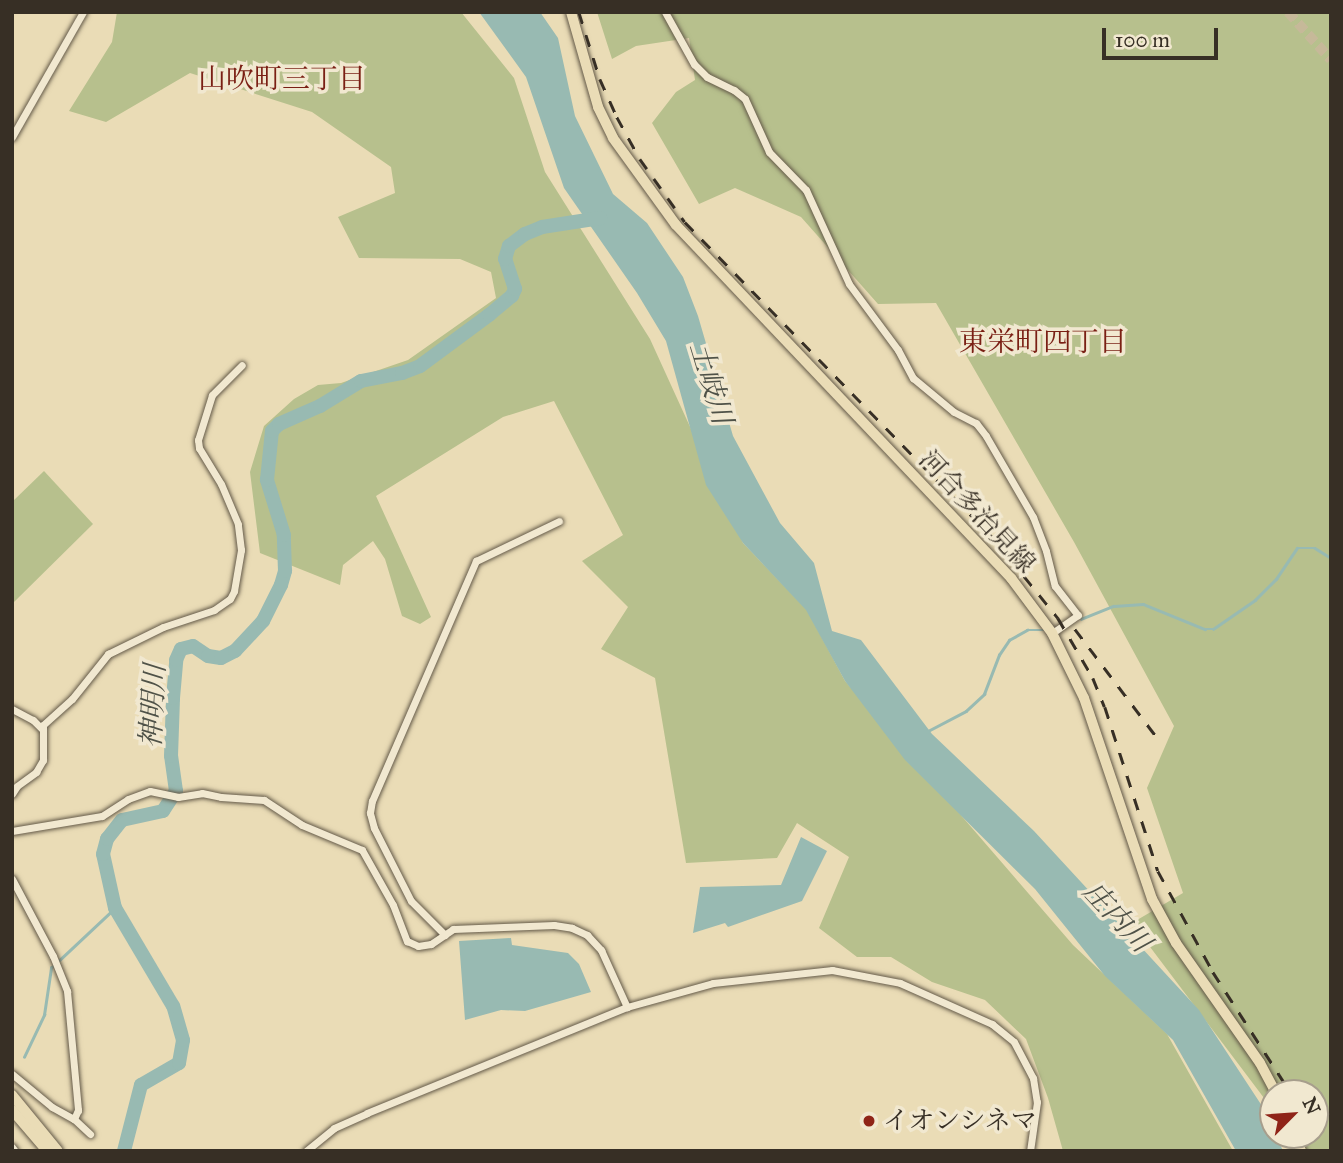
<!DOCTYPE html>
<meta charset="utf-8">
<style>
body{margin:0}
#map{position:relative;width:1343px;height:1163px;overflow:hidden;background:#eadcb6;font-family:"IM FELL Great Primer","Noto Serif JP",serif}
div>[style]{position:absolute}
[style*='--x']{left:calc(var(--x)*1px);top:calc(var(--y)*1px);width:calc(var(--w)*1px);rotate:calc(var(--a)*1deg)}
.green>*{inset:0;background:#b7c08d}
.water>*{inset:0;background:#98bab2}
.stream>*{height:2.5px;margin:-1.25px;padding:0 1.25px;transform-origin:1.25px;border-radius:1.25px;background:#98bab2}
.river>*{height:14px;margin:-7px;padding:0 7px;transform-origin:7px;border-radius:7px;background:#98bab2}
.highway-tunnel>*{height:10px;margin-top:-5px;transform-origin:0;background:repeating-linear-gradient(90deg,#c6b999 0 10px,transparent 0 15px)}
.roads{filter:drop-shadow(0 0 2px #645a49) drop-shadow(0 0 2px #645a49)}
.minor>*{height:7px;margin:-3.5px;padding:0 3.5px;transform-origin:3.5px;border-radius:3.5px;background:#f1e8d0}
.major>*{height:10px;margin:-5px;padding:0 5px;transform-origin:5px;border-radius:5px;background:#eadcb6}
.highway>*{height:10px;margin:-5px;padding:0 5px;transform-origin:5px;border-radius:5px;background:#eadcb6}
.rail>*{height:2.5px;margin-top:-1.25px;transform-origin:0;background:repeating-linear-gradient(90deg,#372f25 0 12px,transparent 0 24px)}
.dots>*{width:19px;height:19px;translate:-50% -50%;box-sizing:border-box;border:4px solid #f1e8d0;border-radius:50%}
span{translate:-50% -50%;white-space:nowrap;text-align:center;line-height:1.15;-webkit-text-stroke:7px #f1e8d0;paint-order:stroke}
.street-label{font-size:26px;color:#372f25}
.poi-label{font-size:26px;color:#372f25}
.left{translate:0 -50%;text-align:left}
.neighbourhood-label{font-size:28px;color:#7a1f14}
.water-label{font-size:28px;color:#4f5248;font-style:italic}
.frame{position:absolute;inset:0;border:14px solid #372f25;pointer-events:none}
.north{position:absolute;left:1259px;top:1079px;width:70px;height:70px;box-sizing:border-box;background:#f1e8d0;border:2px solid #a79e8c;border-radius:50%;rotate:65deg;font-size:19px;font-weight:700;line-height:28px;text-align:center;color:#372f25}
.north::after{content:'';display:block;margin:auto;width:24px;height:32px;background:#8f2418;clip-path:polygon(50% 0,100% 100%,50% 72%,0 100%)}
.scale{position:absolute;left:1102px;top:28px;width:116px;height:32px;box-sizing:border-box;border:4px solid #372f25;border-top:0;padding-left:9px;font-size:21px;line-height:24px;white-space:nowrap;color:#372f25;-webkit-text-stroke:5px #f1e8d0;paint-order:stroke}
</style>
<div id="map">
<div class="green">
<i style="clip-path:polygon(117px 12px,461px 12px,514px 78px,545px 172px,650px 339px,743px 543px,807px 610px,845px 681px,1073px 945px,1167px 1034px,1233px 1151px,1063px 1151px,1048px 1098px,1026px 1039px,985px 1000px,932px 982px,891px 957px,857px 957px,819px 928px,849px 857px,797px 823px,777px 858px,686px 863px,655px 678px,601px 649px,628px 607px,582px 561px,623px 535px,554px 401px,503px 417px,376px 496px,431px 617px,420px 624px,402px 616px,385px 559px,373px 541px,343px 565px,340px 585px,260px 553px,250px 472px,264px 426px,294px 399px,318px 385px,341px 383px,408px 360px,496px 298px,491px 272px,460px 259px,359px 258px,338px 217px,395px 193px,391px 167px,312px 112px,190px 73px,106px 122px,69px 111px,112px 42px)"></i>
<i style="clip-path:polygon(597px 12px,1331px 12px,1331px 1151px,1290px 1151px,1283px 1135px,1315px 1135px,1315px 1093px,1273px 1093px,1273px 1114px,1267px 1102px,1132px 923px,1183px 893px,1147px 788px,1174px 726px,1074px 542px,936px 303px,878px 304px,801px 217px,735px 188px,699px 204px,652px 123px,676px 92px,695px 80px,689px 38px,636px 46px,612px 59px)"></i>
<i style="clip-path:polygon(44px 471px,93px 524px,12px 604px,12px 502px)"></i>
</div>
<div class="water">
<i style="clip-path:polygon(479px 12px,540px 12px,558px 38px,575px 116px,613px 194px,647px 223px,683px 277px,698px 316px,733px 436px,780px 523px,814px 563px,832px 631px,861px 640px,932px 734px,1034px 831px,1199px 1010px,1266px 1112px,1273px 1135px,1276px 1135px,1283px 1151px,1236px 1151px,1173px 1040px,1105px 976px,1035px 889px,905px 760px,845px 681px,806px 610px,743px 543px,706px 485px,666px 341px,637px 293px,564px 188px,526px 77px)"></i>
<i style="clip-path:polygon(801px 837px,827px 851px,802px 901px,728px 927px,725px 923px,693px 933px,700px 887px,781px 885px)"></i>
<i style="clip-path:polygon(511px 938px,512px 945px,568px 953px,579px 964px,591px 992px,525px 1011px,501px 1010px,465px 1020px,459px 941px)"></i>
</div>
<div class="stream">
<i style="--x:1081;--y:619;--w:35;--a:-22"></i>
<i style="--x:1114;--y:606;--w:29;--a:-4"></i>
<i style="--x:1143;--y:604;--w:67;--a:22"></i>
<i style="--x:1205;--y:629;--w:8;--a:0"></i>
<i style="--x:1213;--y:629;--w:51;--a:-34.6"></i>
<i style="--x:1255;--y:600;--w:30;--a:-45"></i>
<i style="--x:1276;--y:579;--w:37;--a:-56"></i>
<i style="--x:1297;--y:548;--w:18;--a:0"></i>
<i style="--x:1315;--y:548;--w:19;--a:32"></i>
<i style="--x:926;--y:732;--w:45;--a:-27.7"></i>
<i style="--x:966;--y:711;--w:25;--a:-43"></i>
<i style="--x:984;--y:694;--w:42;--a:-69"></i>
<i style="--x:999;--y:655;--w:18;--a:-56"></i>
<i style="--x:1009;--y:640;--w:21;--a:-29"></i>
<i style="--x:1027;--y:630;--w:17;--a:0"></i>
<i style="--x:24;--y:1057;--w:47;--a:-64.5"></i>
<i style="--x:44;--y:1015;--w:48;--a:-81.5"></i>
<i style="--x:51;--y:968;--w:88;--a:-43.2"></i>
</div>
<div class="river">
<i style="--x:124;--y:1151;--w:68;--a:-75.6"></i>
<i style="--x:141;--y:1085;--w:44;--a:-30.1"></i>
<i style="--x:179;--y:1063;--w:23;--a:-80"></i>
<i style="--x:183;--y:1040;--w:35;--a:-106"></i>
<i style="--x:173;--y:1006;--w:114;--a:-120.6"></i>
<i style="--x:115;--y:908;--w:55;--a:-102.5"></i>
<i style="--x:103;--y:854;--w:16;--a:-75"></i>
<i style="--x:107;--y:839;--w:24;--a:-52"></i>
<i style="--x:122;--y:820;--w:42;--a:-12.4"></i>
<i style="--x:163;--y:811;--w:24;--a:-57"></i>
<i style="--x:176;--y:791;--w:35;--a:-98"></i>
<i style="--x:171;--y:756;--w:58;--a:-88"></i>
<i style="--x:173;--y:698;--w:38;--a:-85"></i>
<i style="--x:176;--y:660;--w:12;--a:-66"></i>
<i style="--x:181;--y:649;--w:12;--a:-14"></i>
<i style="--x:193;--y:646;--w:18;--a:34"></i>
<i style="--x:208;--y:656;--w:13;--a:9"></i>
<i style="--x:221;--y:658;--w:16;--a:-27"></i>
<i style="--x:235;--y:651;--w:41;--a:-47"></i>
<i style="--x:263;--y:621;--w:40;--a:-63.4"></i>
<i style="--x:281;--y:585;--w:15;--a:-74"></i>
<i style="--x:285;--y:571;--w:36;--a:-92"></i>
<i style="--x:284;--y:535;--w:58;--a:-107.2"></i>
<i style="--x:267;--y:480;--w:49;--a:-84.2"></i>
<i style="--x:272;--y:431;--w:10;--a:-45"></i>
<i style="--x:279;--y:424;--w:45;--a:-23.7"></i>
<i style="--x:320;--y:406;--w:48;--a:-31.4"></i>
<i style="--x:361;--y:381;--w:42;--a:-11"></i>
<i style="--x:402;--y:373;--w:19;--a:-21"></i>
<i style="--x:420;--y:366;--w:86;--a:-36.5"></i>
<i style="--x:489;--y:315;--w:30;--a:-40"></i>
<i style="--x:512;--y:296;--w:8;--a:-67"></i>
<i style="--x:515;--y:289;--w:32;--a:-108"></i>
<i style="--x:505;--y:259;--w:14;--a:-73"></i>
<i style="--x:509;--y:246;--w:20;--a:-37"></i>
<i style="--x:525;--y:234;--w:18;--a:-22"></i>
<i style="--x:542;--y:227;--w:59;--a:-8.8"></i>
</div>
<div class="highway-tunnel">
<i style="--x:1288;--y:12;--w:64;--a:48.1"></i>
</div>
<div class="roads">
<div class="minor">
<i style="--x:665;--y:12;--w:60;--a:60.9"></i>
<i style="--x:694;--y:64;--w:18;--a:45"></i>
<i style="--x:707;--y:77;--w:30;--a:26"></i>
<i style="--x:734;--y:90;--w:14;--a:39"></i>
<i style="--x:745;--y:99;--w:58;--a:65.6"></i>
<i style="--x:769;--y:152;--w:53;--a:45.8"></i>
<i style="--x:806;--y:190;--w:103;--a:65.4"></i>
<i style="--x:849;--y:284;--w:82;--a:53.4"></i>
<i style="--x:898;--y:350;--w:32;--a:62"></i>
<i style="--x:913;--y:378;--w:53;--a:39.7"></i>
<i style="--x:954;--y:412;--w:25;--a:27"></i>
<i style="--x:976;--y:423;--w:16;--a:52"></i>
<i style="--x:986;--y:436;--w:94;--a:59.9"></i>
<i style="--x:1033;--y:517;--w:36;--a:69"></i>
<i style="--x:1046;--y:551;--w:36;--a:76"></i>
<i style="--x:1055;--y:586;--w:37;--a:52"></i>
<i style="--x:1078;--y:615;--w:32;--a:145"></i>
<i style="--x:12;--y:137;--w:144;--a:-60.4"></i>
<i style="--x:12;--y:709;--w:24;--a:28"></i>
<i style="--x:33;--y:720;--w:14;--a:45"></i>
<i style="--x:12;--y:794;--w:9;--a:-58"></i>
<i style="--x:17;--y:786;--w:24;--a:-36"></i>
<i style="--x:36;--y:772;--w:14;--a:-60"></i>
<i style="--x:43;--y:760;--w:35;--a:-90"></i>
<i style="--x:43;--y:725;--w:39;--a:-42"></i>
<i style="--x:72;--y:699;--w:58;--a:-51.3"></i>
<i style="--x:108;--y:654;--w:61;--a:-26.1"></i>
<i style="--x:163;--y:627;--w:54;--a:-18.4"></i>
<i style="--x:214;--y:610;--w:19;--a:-35"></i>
<i style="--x:230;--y:599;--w:9;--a:-63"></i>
<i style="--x:234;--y:591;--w:42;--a:-80.3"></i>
<i style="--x:241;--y:550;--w:26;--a:-97"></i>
<i style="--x:238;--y:524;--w:43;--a:-113"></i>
<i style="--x:221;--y:484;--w:42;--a:-121.4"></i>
<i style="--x:199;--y:448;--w:8;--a:-97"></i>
<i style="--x:198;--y:440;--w:47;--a:-72.7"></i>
<i style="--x:212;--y:395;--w:42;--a:-45"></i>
<i style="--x:12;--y:831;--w:91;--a:-9.5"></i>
<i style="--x:102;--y:816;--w:31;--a:-33"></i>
<i style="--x:128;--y:799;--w:23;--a:-20"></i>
<i style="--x:150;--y:791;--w:29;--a:12"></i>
<i style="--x:178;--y:797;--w:24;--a:-9"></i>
<i style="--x:202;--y:793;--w:19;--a:12"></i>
<i style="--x:221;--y:797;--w:43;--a:4"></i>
<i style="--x:264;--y:800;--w:45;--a:33.3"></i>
<i style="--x:302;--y:825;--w:65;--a:22.6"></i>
<i style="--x:362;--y:850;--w:63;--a:60.6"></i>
<i style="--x:393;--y:905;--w:39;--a:69"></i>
<i style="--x:407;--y:941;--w:12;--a:24"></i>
<i style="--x:418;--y:946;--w:13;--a:-9"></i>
<i style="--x:431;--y:944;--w:27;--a:-34"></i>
<i style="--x:453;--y:929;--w:101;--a:-2.3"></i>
<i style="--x:554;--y:925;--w:18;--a:9"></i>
<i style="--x:572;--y:928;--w:17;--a:25"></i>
<i style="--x:587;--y:935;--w:21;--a:47"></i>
<i style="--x:601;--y:950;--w:63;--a:65.5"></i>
<i style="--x:627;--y:1007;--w:89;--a:-15.6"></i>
<i style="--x:713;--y:983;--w:120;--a:-6.2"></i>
<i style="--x:832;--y:970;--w:69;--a:10.8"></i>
<i style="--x:900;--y:983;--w:101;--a:24"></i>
<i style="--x:992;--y:1024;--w:28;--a:39"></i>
<i style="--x:1014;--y:1042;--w:41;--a:62.2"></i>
<i style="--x:1033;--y:1078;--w:24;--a:81"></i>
<i style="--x:1037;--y:1102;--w:49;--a:98.1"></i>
<i style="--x:12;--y:879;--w:87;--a:62"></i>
<i style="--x:53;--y:956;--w:38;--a:68"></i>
<i style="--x:67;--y:991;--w:120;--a:84.7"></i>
<i style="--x:78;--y:1110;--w:10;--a:114"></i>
<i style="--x:445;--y:935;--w:48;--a:-135"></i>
<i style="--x:411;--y:901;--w:82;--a:-116.9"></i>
<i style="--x:374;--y:828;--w:16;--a:-105"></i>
<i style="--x:370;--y:813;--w:12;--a:-81"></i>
<i style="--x:372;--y:801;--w:262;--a:-66.6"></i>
<i style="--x:476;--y:561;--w:92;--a:-25.7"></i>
<i style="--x:12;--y:1074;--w:52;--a:39.5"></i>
<i style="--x:52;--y:1107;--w:25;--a:29"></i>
<i style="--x:74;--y:1119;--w:22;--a:43"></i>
<i style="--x:12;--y:1147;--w:5;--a:53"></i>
<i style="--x:306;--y:1151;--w:36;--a:-39"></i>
<i style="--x:334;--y:1128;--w:36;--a:-24"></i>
<i style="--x:367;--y:1113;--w:281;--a:-22.2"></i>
</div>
<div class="major">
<i style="--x:571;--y:12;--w:99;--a:74.1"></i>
<i style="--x:598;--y:107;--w:34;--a:64"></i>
<i style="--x:613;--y:138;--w:107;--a:54.1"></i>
<i style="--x:676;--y:225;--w:487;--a:46.5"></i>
<i style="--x:1011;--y:578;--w:69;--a:53.3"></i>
<i style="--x:1052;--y:633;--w:72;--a:63.8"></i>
<i style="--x:1084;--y:698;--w:212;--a:71.3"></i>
<i style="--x:1152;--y:899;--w:50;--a:61.4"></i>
<i style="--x:1176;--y:943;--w:146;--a:55"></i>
<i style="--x:1260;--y:1063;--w:34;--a:62"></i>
<i style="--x:1294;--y:1135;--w:17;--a:66"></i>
</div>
<div class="highway">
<i style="--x:12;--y:1095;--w:72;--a:50.6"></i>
<i style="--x:12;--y:1110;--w:54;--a:49.5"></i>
</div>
</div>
<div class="rail">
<i style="--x:579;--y:12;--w:70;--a:72.6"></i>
<i style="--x:600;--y:79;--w:42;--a:65.9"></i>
<i style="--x:617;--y:117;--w:48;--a:61.3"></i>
<i style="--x:640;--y:159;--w:77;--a:54.5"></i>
<i style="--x:685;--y:222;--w:443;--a:45.7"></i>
<i style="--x:994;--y:539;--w:102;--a:51"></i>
<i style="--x:1058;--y:618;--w:69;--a:59.7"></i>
<i style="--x:1093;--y:678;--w:31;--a:68"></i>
<i style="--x:1105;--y:707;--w:172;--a:72.1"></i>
<i style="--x:1158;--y:871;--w:115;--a:61.4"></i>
<i style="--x:1213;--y:972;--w:144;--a:57.2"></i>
<i style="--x:1075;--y:629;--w:134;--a:52.9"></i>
<i style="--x:1313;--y:1135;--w:5;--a:68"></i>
</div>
<div class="dots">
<i style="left:869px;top:1121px;background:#8f2418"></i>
</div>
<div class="street-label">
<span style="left:977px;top:512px;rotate:47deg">河合多治見線</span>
</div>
<div class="poi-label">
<span class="left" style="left:883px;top:1121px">イオンシネマ</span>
</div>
<div class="neighbourhood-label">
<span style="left:282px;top:79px">山吹町三丁目</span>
<span style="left:1043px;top:342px">東栄町四丁目</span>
</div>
<div class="water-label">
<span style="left:711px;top:383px;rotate:73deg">土岐川</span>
<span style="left:153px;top:706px;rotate:-87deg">神明川</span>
<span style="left:1117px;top:917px;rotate:47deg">庄内川</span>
</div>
<div class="frame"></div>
<div class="north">N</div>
<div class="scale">100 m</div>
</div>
